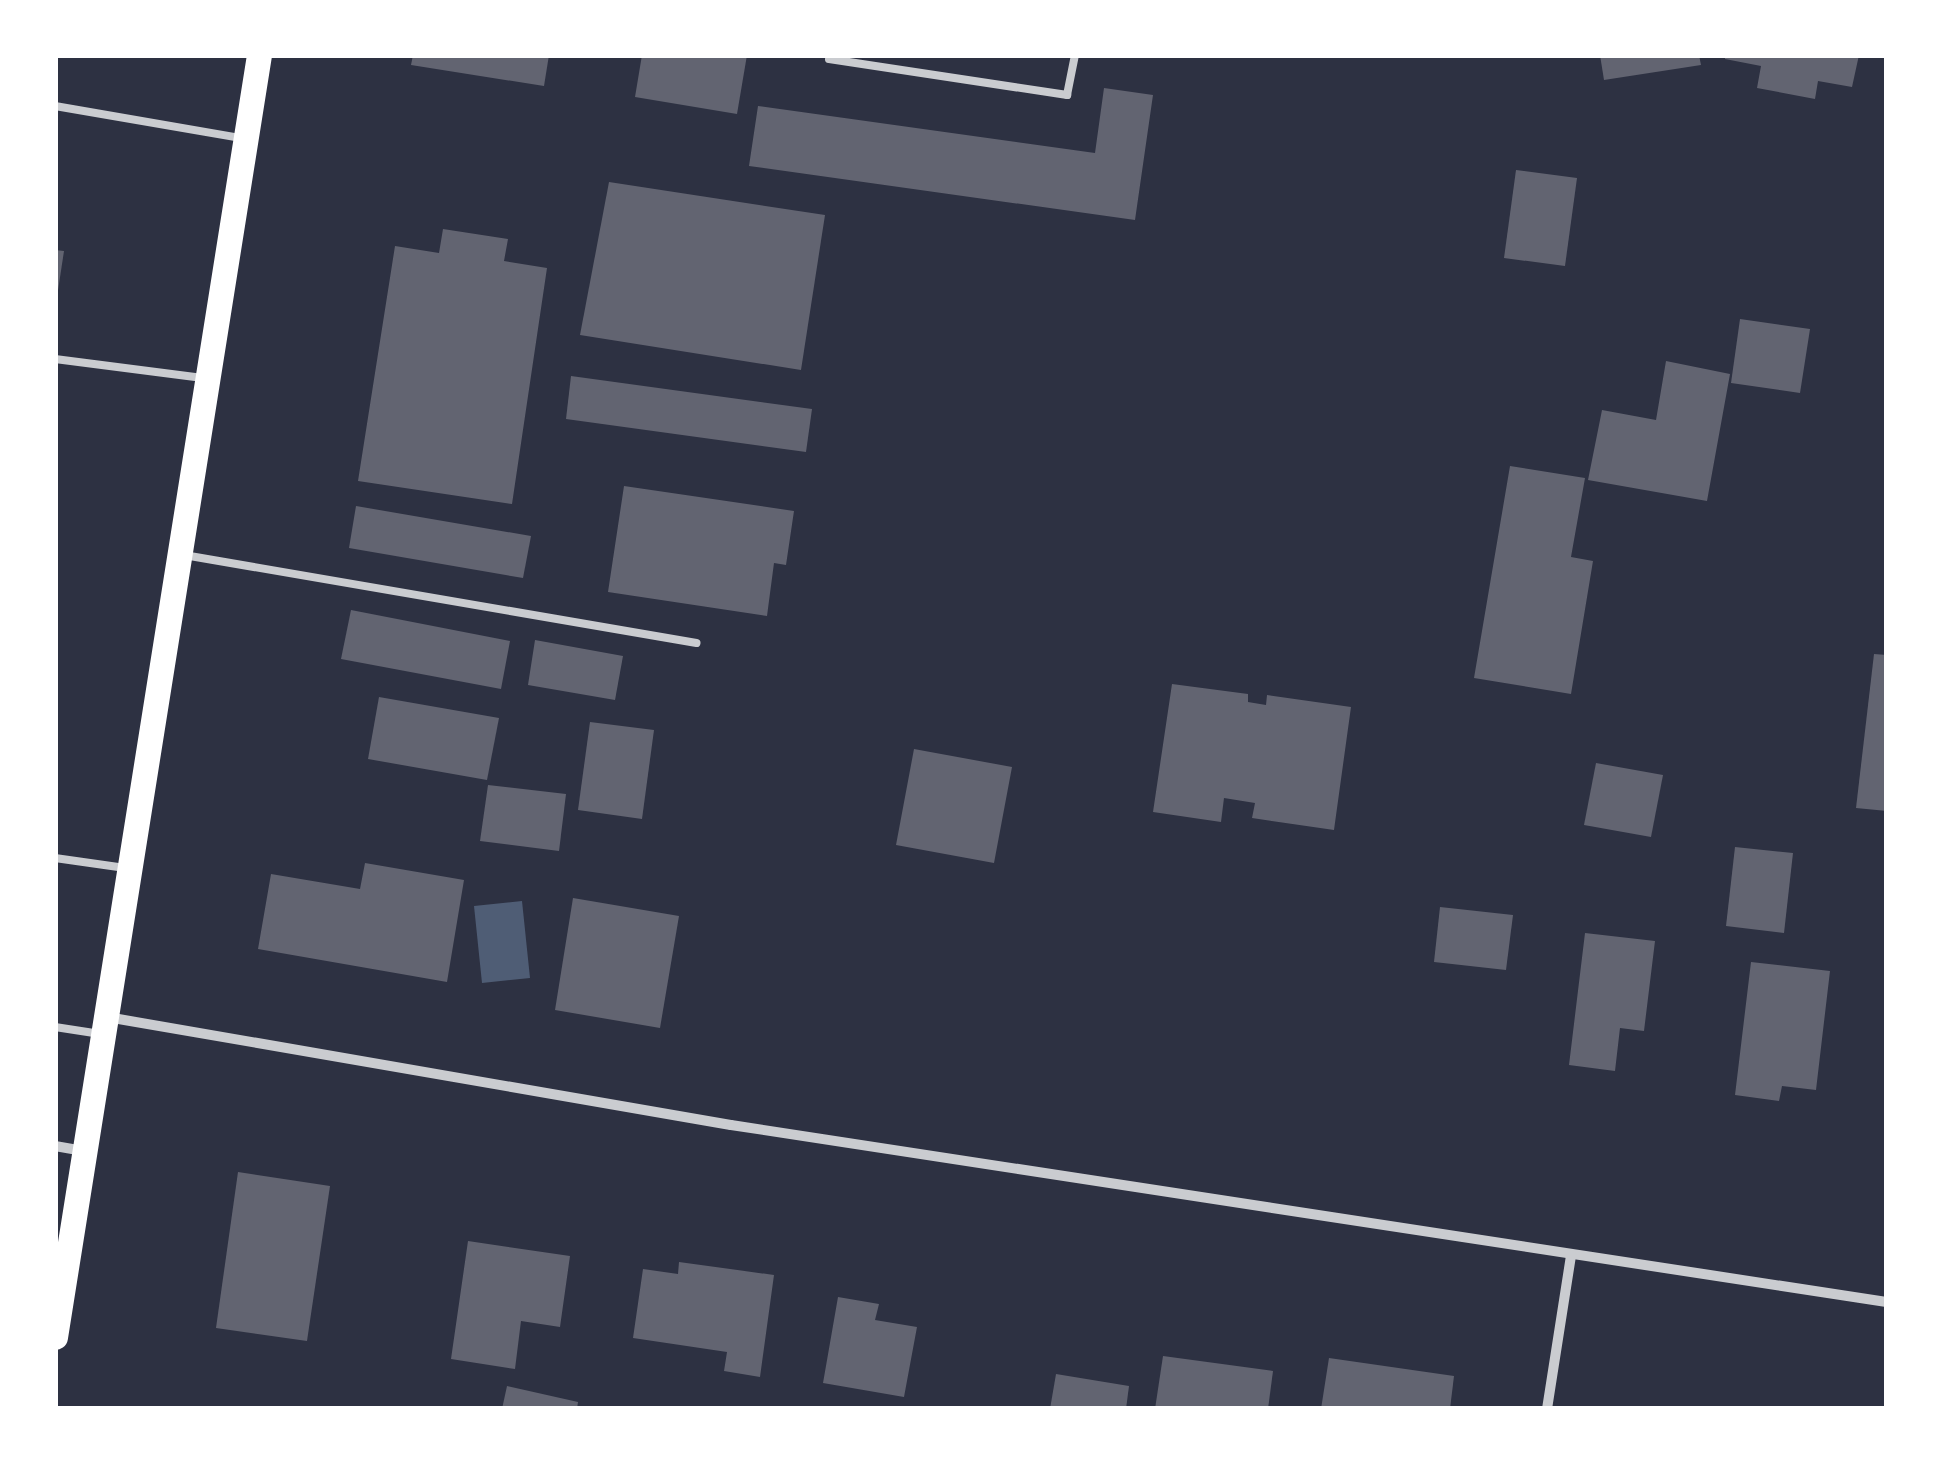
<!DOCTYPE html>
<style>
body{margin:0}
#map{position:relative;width:1942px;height:1464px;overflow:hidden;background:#2d3142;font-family:Poppins,sans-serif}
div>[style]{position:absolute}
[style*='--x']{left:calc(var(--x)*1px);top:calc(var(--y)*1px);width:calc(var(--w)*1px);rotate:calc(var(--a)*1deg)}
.water>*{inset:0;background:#4f5d75}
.building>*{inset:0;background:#626471}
.service>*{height:8px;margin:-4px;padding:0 4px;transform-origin:4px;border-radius:4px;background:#caccd0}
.minor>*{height:10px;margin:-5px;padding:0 5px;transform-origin:5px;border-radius:5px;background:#caccd0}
.primary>*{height:25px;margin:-12.5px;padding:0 12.5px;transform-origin:12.5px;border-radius:12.5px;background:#fff}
span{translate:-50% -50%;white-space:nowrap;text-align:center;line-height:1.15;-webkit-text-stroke:10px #fff;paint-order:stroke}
.frame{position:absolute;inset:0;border:58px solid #fff;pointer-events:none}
</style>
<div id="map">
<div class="water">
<i style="clip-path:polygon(522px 901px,530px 978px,482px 983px,474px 906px)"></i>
</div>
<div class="building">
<i style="clip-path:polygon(413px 55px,549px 55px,544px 86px,411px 65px)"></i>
<i style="clip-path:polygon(642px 55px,747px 55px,737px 114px,635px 97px)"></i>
<i style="clip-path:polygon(1600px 55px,1699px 55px,1701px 65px,1604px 80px)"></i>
<i style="clip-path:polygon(1725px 55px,1859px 55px,1852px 87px,1818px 81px,1815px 99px,1757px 88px,1761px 66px,1725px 59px)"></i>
<i style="clip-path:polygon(1104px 88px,1153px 95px,1135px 220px,749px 166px,758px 106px,1095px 153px)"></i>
<i style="clip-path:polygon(1516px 170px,1577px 178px,1565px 266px,1504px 258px)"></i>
<i style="clip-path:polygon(609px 182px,825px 215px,801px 370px,580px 335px)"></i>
<i style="clip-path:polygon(443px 229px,508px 239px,504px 261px,547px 268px,512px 504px,358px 481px,395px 246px,439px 253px)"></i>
<i style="clip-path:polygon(55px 250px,64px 251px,57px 297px,55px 297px)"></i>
<i style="clip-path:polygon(1740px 319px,1810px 329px,1800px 393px,1731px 383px)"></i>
<i style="clip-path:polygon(1666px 361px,1730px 374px,1707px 501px,1588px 480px,1602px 410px,1656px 420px)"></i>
<i style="clip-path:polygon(571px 376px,812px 409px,806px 452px,566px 419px)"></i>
<i style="clip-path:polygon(1510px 466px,1585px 478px,1571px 557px,1593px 561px,1571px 694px,1474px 678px)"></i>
<i style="clip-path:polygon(624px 486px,794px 511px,786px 565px,774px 563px,767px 616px,608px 592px)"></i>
<i style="clip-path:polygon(356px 506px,531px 536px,523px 578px,349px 548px)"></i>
<i style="clip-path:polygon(351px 610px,510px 641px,501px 689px,341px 659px)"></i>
<i style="clip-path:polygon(535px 640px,623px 656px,615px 700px,528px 685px)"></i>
<i style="clip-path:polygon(1874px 654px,1887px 655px,1887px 811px,1856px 808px)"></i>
<i style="clip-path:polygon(1172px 684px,1248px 694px,1248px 702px,1266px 705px,1267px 695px,1351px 707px,1334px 830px,1252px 818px,1255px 803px,1224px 798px,1221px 822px,1153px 812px)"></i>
<i style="clip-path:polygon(379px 697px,499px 718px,487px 780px,368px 759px)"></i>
<i style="clip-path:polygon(590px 722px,654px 730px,642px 819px,578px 810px)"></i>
<i style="clip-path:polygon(914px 749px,1012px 767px,994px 863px,896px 845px)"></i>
<i style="clip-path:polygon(1596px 763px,1663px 775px,1651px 837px,1584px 825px)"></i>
<i style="clip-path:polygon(488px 785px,566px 794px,559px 851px,480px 841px)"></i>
<i style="clip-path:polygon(1735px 847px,1793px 853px,1784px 933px,1726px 926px)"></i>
<i style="clip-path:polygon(365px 863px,464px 880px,447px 982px,258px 949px,271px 874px,360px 889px)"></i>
<i style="clip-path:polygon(573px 898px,679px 916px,660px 1028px,555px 1010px)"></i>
<i style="clip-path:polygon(1440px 907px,1513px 915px,1506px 970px,1434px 962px)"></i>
<i style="clip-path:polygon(1585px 933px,1655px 941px,1644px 1031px,1620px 1028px,1615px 1071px,1569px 1065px)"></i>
<i style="clip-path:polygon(1751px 962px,1830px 971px,1816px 1090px,1782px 1086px,1779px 1101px,1735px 1095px)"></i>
<i style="clip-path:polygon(238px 1172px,330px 1186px,307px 1341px,216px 1328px)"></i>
<i style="clip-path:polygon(468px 1241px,570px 1256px,560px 1327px,521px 1321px,515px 1369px,451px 1359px)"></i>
<i style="clip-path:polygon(679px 1262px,774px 1275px,760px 1377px,724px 1371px,727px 1352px,633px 1338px,643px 1269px,678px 1274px)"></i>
<i style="clip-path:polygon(838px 1297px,879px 1304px,875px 1320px,917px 1327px,904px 1397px,823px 1383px)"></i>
<i style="clip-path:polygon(1163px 1356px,1273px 1371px,1268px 1409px,1155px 1409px)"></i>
<i style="clip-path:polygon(1329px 1358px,1454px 1376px,1450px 1409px,1321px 1409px)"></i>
<i style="clip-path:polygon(1056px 1374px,1129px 1386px,1126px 1409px,1050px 1409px)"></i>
<i style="clip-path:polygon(507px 1386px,578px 1402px,577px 1409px,502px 1409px)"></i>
</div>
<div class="service">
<i style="--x:829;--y:59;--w:241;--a:8.6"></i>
<i style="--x:1067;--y:95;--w:41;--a:-78.7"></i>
<i style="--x:55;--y:106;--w:189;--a:9.8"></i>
<i style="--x:55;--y:359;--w:149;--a:7.3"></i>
<i style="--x:184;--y:555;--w:520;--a:9.75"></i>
<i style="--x:55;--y:858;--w:71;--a:8.1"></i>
<i style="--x:55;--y:1027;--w:46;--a:8.8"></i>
</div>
<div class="minor">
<i style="--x:107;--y:1017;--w:633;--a:9.82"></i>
<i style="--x:731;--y:1125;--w:1169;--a:8.71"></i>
<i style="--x:55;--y:1146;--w:29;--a:10"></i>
<i style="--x:1547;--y:1409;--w:156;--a:-81.1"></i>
</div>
<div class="primary">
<i style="--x:55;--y:1337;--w:1298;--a:-80.96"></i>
</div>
<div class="frame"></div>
</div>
